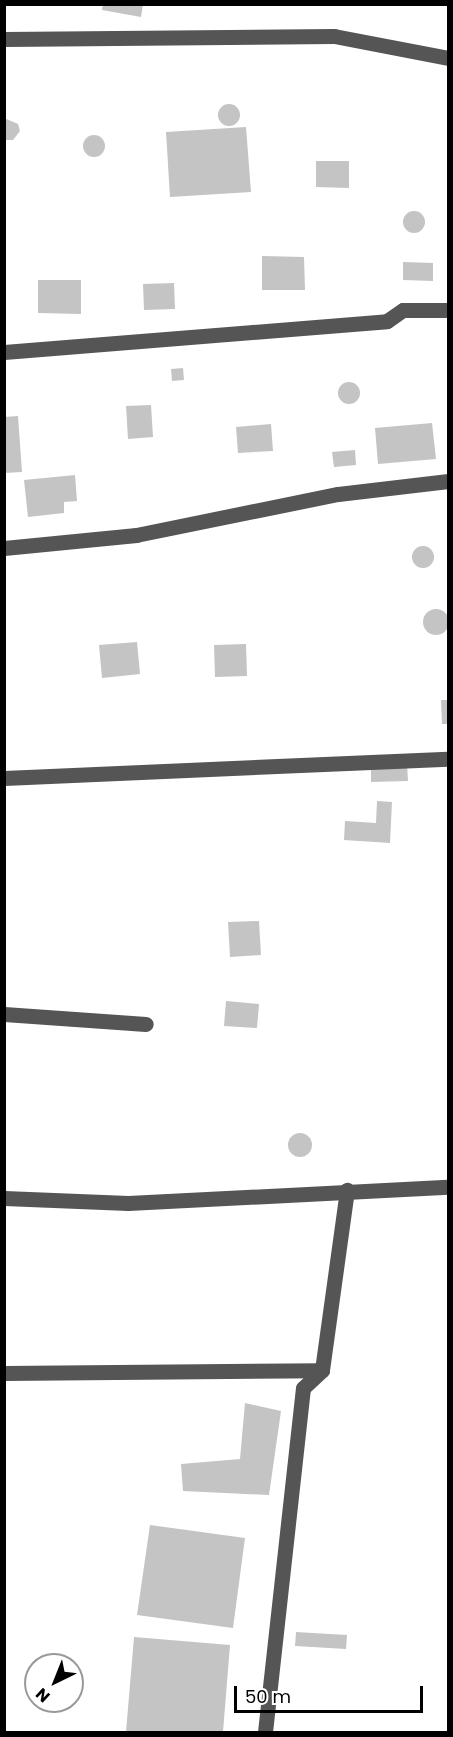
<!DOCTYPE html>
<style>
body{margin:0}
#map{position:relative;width:453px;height:1737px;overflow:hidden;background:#fff;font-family:Poppins,sans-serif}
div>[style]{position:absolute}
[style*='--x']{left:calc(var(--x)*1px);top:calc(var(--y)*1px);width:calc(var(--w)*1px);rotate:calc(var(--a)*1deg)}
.building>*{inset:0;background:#c4c4c4}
.round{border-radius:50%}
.minor>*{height:15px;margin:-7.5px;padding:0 7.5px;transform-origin:7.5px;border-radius:7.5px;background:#555}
span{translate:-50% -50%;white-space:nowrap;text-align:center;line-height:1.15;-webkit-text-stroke:6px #fff;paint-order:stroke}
.frame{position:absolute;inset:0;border:6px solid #000;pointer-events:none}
.north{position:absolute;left:24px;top:1653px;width:60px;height:60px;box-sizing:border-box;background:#fff;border:2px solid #999;border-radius:50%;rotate:223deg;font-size:16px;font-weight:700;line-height:24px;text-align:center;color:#000}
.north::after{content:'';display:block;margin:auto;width:21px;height:27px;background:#000;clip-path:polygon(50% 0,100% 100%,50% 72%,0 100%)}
.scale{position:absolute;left:234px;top:1686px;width:189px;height:27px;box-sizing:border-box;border:3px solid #000;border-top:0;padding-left:8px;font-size:18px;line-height:21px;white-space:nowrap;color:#000;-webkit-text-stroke:4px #fff;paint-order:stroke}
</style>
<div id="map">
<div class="building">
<i style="clip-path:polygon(103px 4px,143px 4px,141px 17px,102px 10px)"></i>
<i class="round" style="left:218px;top:104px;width:22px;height:22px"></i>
<i style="clip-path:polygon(4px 118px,18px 124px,20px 131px,13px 140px,4px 140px)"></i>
<i style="clip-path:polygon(246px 127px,251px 192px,170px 197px,166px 132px)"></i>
<i class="round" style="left:83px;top:135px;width:22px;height:22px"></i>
<i style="clip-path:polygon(316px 161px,349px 161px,349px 188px,316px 187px)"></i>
<i class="round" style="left:403px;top:211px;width:22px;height:22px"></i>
<i style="clip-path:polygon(262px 256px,304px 257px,305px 290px,262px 290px)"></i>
<i style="clip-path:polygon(403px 262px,433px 263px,433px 281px,403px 280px)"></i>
<i style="clip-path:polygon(38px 280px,81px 280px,81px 314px,38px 313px)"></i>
<i style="clip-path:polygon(174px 283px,175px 309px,144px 310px,143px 284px)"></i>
<i style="clip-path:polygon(183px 368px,184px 380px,172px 381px,171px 369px)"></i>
<i class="round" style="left:338px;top:382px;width:22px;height:22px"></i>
<i style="clip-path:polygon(151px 405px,153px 437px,128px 439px,126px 406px)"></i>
<i style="clip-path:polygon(18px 416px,22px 472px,4px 473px,4px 417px)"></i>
<i style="clip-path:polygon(432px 423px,436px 459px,378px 464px,375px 428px)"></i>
<i style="clip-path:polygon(271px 424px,273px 451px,238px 453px,236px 427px)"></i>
<i style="clip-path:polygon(355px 450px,356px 465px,334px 467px,332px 452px)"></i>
<i style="clip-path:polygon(75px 475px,77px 501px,64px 502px,64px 513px,28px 517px,24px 480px)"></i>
<i class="round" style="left:412px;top:546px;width:22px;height:22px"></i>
<i class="round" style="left:423px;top:609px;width:26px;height:26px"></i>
<i style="clip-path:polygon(137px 642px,140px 674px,102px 678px,99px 645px)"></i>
<i style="clip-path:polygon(246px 644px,247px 676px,215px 677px,214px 645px)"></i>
<i style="clip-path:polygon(441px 700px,448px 700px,448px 724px,442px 724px)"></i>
<i style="clip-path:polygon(407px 764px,408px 781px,371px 782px,371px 765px)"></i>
<i style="clip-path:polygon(377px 801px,392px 802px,390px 843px,344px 840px,345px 821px,376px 823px)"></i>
<i style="clip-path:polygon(259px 921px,261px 955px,230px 957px,228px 922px)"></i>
<i style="clip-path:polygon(226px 1001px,259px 1004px,257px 1028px,224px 1026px)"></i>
<i class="round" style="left:288px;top:1133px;width:24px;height:24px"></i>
<i style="clip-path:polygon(245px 1403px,281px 1411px,269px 1495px,183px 1491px,181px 1464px,240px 1459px)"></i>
<i style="clip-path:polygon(150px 1525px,245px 1538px,233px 1628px,137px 1615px)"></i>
<i style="clip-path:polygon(296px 1632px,347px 1635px,346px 1649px,295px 1646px)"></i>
<i style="clip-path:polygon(134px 1637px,230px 1645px,223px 1732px,126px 1732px)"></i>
</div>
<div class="minor">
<i style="--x:4;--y:39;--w:330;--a:-0.5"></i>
<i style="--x:334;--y:36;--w:116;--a:10.9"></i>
<i style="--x:4;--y:352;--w:384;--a:-4.6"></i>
<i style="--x:387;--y:321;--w:19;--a:-35"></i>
<i style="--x:403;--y:310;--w:45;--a:0"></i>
<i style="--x:4;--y:548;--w:133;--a:-5.6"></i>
<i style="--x:136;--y:535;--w:206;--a:-11.5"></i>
<i style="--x:338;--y:494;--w:111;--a:-6.7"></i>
<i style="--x:4;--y:778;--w:444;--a:-2.5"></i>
<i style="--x:4;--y:1014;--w:142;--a:4"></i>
<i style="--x:4;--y:1198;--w:124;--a:2.3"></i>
<i style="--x:128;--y:1203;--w:320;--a:-2.9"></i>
<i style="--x:4;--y:1373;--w:318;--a:-0.5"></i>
<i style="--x:265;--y:1732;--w:346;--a:-83.7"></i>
<i style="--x:303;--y:1388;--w:26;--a:-43"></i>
<i style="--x:322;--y:1370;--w:182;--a:-82.1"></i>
</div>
<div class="frame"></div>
<div class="north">N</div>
<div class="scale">50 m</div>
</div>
